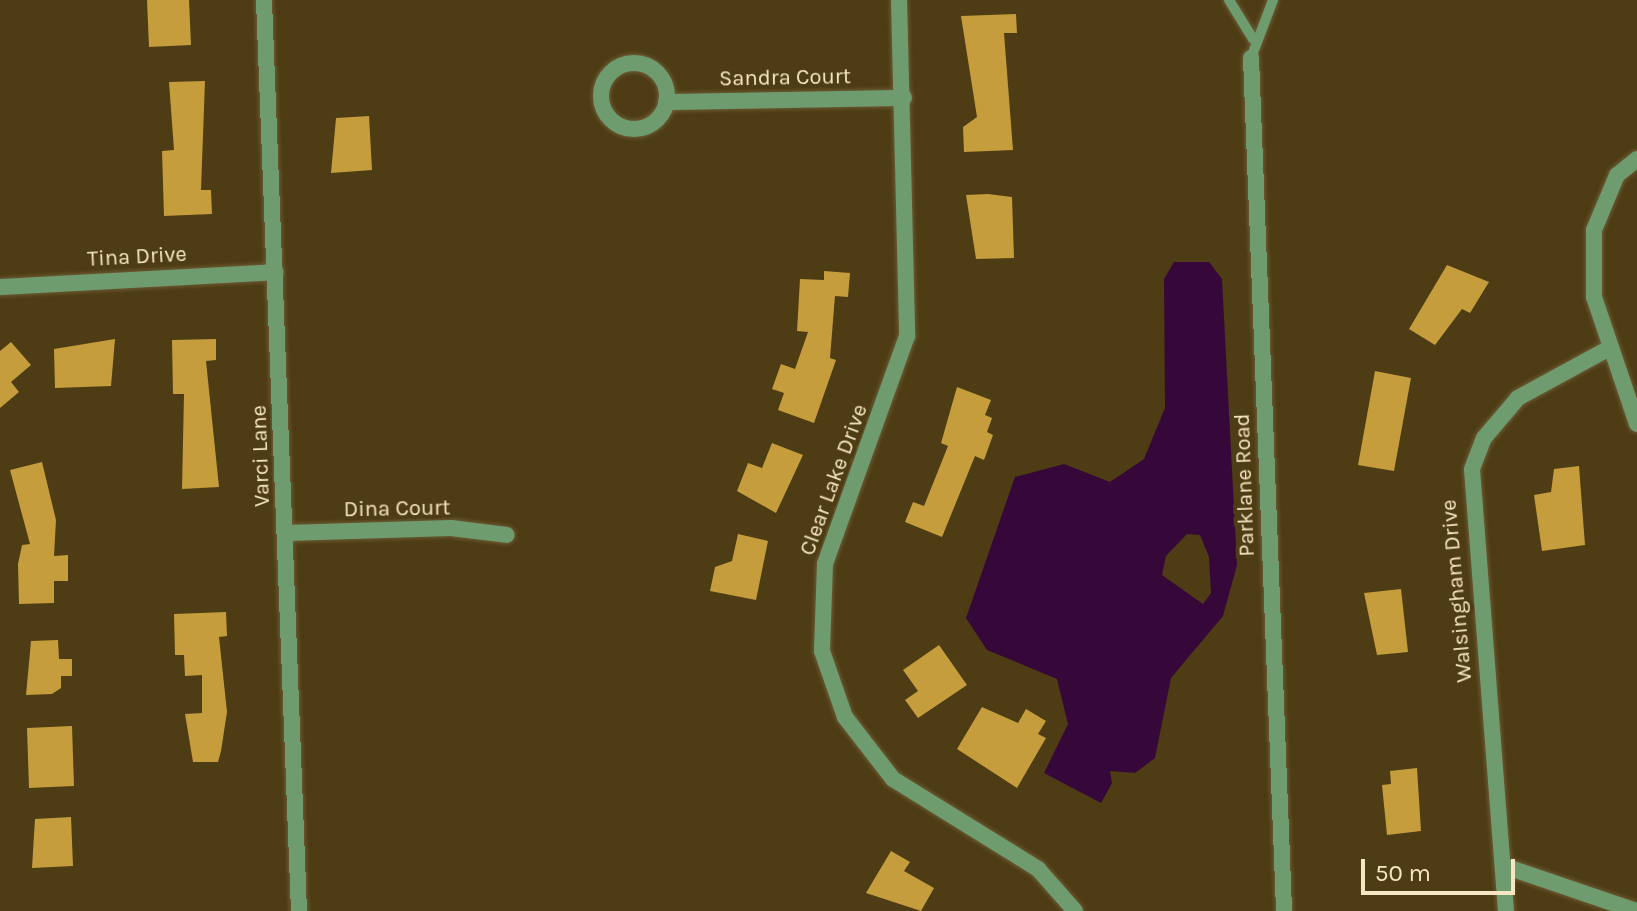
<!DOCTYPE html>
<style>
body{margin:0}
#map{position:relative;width:1637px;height:911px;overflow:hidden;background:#4d3c14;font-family:Karla,sans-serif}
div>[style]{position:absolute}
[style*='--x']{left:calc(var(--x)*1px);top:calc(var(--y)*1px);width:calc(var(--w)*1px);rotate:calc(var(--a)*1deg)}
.water>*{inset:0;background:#36083a}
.building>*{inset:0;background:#c69d3c}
.roads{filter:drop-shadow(0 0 2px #6c5b34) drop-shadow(0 0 2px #6c5b34)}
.lane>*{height:10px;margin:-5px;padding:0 5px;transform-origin:5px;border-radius:5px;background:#6e9c6f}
.street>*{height:16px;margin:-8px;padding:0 8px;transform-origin:8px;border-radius:8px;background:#6e9c6f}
.street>.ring{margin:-8px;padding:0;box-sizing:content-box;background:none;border:16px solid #6e9c6f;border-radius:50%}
span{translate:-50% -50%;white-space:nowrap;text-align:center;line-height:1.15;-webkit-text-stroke:8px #4d3c14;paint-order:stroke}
.street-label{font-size:22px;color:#f7e6c3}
.scale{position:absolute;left:1361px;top:859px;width:154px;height:36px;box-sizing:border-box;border:4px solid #f7e6c3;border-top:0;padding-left:10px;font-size:24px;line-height:28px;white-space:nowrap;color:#f7e6c3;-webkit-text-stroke:6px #4d3c14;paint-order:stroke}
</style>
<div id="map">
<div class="water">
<i style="clip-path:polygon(evenodd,1174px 262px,1209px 262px,1222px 279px,1237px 565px,1223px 616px,1171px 678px,1155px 758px,1135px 773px,1110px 771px,1112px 783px,1101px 803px,1044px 773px,1068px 724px,1057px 679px,987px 650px,966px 618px,1015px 477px,1064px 464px,1110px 482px,1144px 459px,1165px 408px,1164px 279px,1174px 262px,1187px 534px,1200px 535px,1209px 557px,1211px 593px,1203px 604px,1162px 575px,1166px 556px,1187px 534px)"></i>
</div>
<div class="building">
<i style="clip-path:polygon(147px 0,189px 0,191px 45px,149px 47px)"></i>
<i style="clip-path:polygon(1016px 14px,1017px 33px,1004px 33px,1013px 150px,964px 152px,963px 127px,977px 117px,961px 16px)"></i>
<i style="clip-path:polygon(205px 81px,201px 190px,211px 190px,212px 214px,164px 216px,162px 151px,174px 150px,169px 82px)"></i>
<i style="clip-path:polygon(369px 116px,372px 170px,331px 173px,336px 118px)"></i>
<i style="clip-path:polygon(988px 194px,1012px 197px,1014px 258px,976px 259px,966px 195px)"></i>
<i style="clip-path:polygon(1447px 265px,1489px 282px,1470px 313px,1462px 309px,1435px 345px,1409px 329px)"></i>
<i style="clip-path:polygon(824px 271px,850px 273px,848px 297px,835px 296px,830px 358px,836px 360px,814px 423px,778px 410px,784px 393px,772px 389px,781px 364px,795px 369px,808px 332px,797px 331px,800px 279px,824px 280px)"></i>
<i style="clip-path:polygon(115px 339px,111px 386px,55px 388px,54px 349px)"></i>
<i style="clip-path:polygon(216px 339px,216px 360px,206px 361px,219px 487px,182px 489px,184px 394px,173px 394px,172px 340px)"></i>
<i style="clip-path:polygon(11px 342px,31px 365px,11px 382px,19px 392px,0 408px,0 351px)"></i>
<i style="clip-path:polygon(1375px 371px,1411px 378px,1394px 471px,1358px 465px)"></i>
<i style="clip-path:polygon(957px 387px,991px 400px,985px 415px,992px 418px,987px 432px,993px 435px,984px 460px,975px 456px,942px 537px,905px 522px,913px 502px,924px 506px,948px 446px,941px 443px)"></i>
<i style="clip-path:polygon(772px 443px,803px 455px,776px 513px,737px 491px,748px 463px,762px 468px)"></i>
<i style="clip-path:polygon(42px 462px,56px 520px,54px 556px,68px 555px,68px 581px,54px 581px,54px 603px,19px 604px,18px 564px,22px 545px,30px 544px,10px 470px)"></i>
<i style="clip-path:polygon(1579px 466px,1585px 545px,1542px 551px,1534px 495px,1551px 492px,1554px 469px)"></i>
<i style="clip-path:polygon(738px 534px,768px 541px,756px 600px,710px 591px,715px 567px,732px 561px)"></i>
<i style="clip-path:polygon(1401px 589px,1408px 652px,1377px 655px,1364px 593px)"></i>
<i style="clip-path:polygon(226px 612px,227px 636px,219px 637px,227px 712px,221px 751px,218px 762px,193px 762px,185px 714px,202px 713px,202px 675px,185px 676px,184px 655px,175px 655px,174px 614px)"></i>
<i style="clip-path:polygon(58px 640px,59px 659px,72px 659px,72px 676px,61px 676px,61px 688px,52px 694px,26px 695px,31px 641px)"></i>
<i style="clip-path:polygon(939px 645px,967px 685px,918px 718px,905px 700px,918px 691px,903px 670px)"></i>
<i style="clip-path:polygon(982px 707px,1018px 723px,1026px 709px,1046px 721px,1038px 734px,1046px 738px,1017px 788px,957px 749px)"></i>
<i style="clip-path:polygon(72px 726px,74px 786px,29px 788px,27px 728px)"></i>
<i style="clip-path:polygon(1417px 768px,1421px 831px,1387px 835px,1382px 785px,1391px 784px,1390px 771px)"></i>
<i style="clip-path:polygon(71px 817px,73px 866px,32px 868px,35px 819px)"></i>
<i style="clip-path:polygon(891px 851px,910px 862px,904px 871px,934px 888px,921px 911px,866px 893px)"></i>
</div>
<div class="roads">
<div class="lane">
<i style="--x:1229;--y:0;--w:46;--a:58.4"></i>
<i style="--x:1251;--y:58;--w:62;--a:-69.2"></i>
</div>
<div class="street">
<i style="--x:264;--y:0;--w:912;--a:87.8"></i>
<i style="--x:899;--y:0;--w:336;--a:88.6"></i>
<i style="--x:907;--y:336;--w:242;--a:109.8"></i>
<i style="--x:825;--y:564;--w:87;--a:92"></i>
<i style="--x:822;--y:651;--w:70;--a:70.8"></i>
<i style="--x:845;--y:717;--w:78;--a:52.3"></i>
<i style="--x:893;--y:779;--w:171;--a:31.8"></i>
<i style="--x:1038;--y:869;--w:56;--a:48.6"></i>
<i style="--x:1251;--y:58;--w:854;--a:87.78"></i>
<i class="ring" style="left:601px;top:63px;width:50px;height:50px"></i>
<i style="--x:666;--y:102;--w:238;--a:-1"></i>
<i style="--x:1637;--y:159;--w:26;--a:141"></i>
<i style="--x:1617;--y:175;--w:60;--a:112.7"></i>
<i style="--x:1594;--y:230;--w:67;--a:90"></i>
<i style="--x:1594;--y:297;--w:134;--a:71.3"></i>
<i style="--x:0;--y:287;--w:276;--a:-3.1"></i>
<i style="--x:286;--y:533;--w:165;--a:-1.7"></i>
<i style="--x:451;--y:528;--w:56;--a:7.1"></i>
<i style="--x:1504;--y:866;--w:139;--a:18.8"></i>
<i style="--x:1506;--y:911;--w:443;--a:-94.4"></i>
<i style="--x:1472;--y:469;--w:33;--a:-69"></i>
<i style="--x:1484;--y:438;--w:52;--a:-49.6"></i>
<i style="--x:1518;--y:398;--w:102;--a:-28.6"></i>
</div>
</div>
<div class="street-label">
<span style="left:785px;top:78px;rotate:-1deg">Sandra Court</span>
<span style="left:137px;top:257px;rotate:-3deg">Tina Drive</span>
<span style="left:261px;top:456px;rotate:-92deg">Varci Lane</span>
<span style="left:834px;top:480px;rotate:-70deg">Clear Lake Drive</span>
<span style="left:1245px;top:485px;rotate:-92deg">Parklane Road</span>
<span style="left:397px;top:509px;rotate:-1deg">Dina Court</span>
<span style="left:1457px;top:591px;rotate:-95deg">Walsingham Drive</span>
</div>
<div class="scale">50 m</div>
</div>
